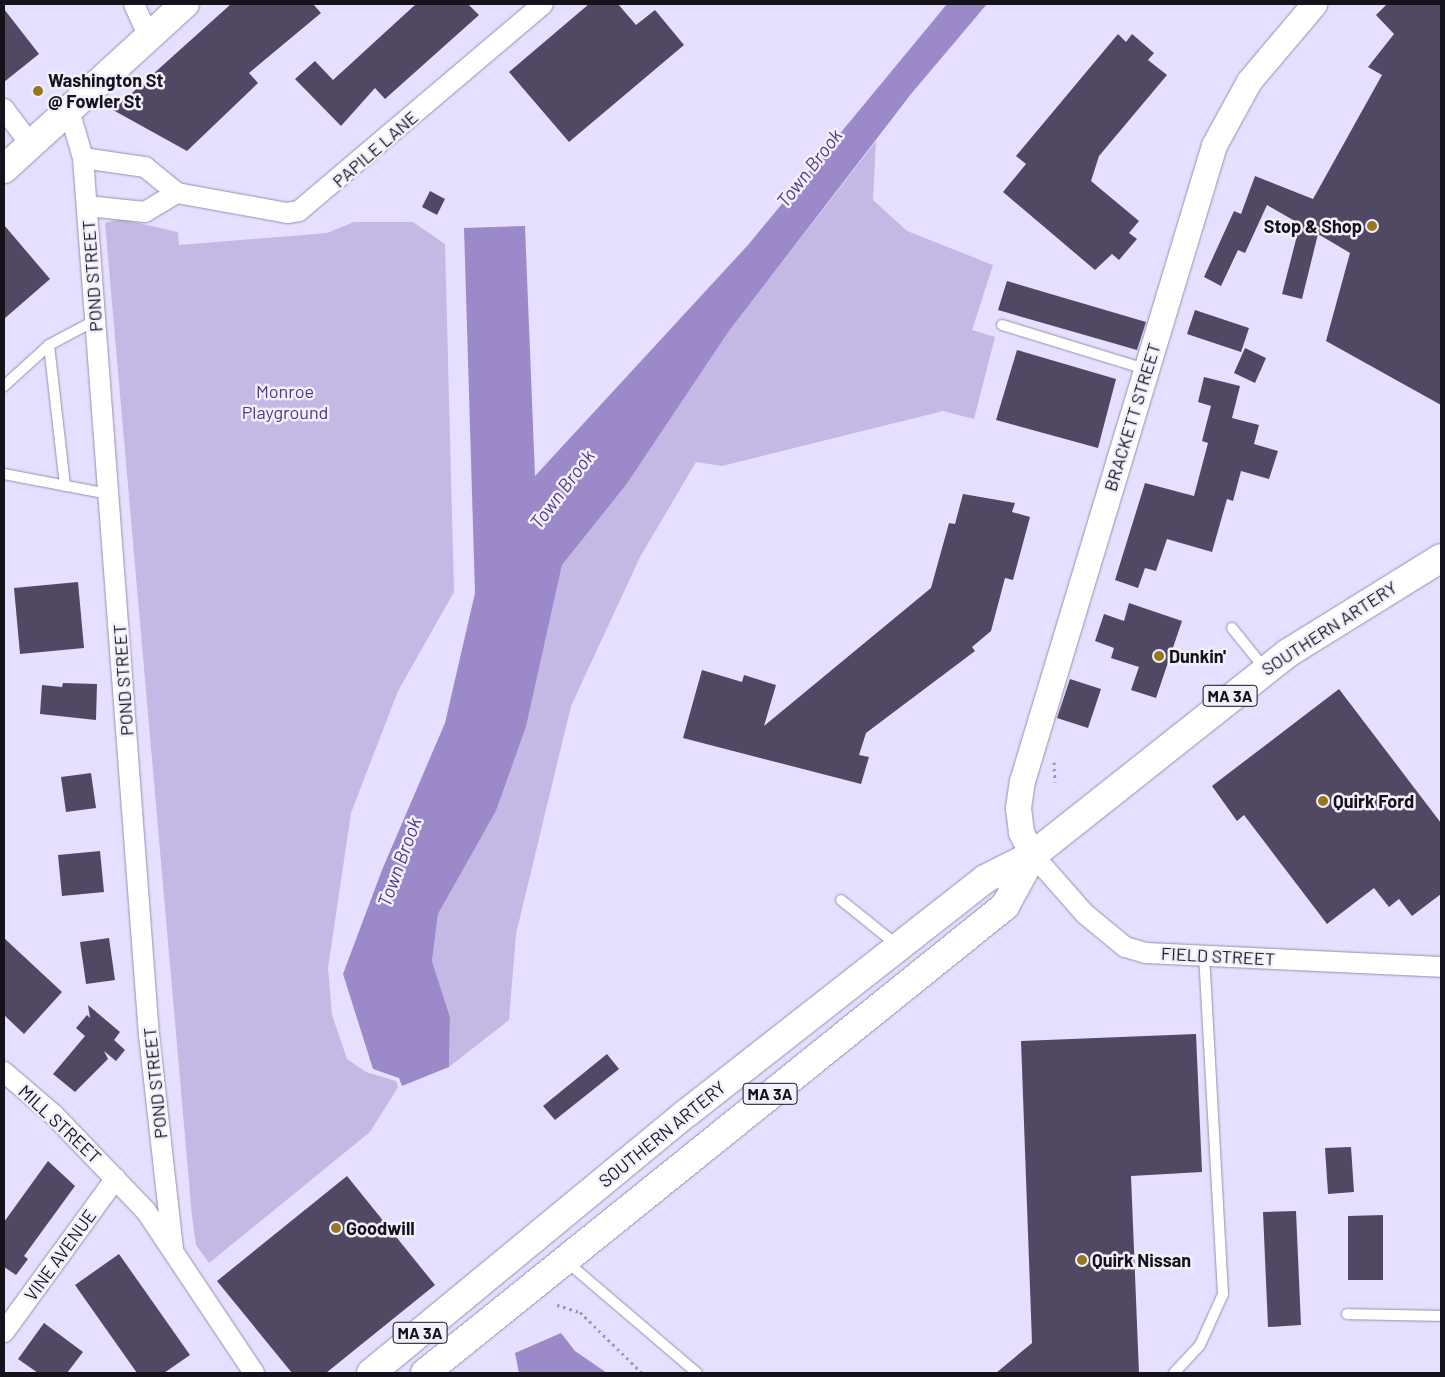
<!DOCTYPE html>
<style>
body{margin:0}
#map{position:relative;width:1445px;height:1377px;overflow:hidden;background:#e7dfff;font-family:Barlow,sans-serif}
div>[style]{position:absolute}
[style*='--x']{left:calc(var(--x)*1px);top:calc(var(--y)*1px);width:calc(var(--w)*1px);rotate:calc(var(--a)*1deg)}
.green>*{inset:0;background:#c4b8e5}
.water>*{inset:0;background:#9c89ca}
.building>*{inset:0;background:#514964}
.path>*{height:3px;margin-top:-1.5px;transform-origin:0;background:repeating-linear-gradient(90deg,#9b95ad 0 2.5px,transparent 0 6.5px)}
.roads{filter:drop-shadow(0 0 1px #978fad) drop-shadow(0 0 1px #978fad)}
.service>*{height:10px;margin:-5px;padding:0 5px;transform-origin:5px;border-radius:5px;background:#fff}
.minor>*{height:20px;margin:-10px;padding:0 10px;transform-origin:10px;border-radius:10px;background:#fff}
.tertiary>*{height:25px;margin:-12.5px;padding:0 12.5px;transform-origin:12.5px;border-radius:12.5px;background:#fff}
.primary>*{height:28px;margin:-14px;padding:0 14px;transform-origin:14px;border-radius:14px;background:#fff}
.dots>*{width:14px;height:14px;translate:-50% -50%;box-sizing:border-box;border:2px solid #f3effc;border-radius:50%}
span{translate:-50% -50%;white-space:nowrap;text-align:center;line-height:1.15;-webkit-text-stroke:5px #f3effc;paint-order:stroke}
.shield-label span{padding:1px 4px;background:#f3effc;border:1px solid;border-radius:4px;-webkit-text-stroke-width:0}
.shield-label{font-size:16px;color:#15121c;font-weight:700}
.poi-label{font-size:18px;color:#15121c;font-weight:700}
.left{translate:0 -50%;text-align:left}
.right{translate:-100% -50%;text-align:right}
.street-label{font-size:18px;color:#15121c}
.park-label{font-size:18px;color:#523583}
.water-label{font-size:19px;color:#533785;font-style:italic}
.frame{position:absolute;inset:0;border:5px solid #15121c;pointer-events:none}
</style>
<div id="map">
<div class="green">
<i style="clip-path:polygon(876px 141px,873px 200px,907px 231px,993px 265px,972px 330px,995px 337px,974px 419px,943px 411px,722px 466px,696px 462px,640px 557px,571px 706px,516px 934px,509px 1020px,449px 1067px,450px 1017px,432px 961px,438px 914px,496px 811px,526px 727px,562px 565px,626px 485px,729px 331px)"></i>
<i style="clip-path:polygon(120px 219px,178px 232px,179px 245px,327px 233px,354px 222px,413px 222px,445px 244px,454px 592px,398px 691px,351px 813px,328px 968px,332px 1015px,347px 1059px,366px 1072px,396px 1081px,398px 1087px,370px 1132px,209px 1263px,196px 1245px,192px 1216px,105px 223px)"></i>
</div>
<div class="water">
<i style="clip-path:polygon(947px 4px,987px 4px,911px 94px,729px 331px,626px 485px,562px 565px,526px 727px,496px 811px,438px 914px,432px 961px,450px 1017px,449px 1067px,402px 1086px,399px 1078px,373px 1069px,343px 974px,382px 870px,445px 723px,475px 593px,464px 228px,525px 226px,535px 476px,748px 245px)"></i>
<i style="clip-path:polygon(561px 1333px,575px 1351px,607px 1373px,519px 1373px,515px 1353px)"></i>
</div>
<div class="building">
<i style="clip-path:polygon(231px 4px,313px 4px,321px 13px,249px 73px,258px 83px,187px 151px,113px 110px)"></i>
<i style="clip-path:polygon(416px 4px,468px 4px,479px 15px,385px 99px,375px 88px,341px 126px,295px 79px,315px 61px,333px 80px)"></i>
<i style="clip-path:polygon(589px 4px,618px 4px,636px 25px,655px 10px,684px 45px,569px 142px,509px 72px)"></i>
<i style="clip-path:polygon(1387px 4px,1441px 4px,1441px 405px,1326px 341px,1350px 253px,1318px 234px,1302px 299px,1282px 294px,1300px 224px,1267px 205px,1245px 253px,1238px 250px,1221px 286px,1204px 277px,1234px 211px,1241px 214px,1255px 176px,1313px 199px,1382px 75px,1368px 67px,1394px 34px,1376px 15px)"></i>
<i style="clip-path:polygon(4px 9px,39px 54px,4px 82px)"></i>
<i style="clip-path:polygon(1118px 34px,1126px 42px,1132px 34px,1154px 53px,1148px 60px,1167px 75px,1099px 156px,1091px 181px,1139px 221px,1129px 233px,1137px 239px,1119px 260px,1112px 254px,1095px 270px,1003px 192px,1026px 164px,1016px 156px)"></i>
<i style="clip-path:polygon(430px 191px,445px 199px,437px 215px,422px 207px)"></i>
<i style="clip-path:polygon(4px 225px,50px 279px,4px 319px)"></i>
<i style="clip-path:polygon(1007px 281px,1146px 322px,1137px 350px,998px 310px)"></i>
<i style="clip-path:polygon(1195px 310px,1249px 328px,1241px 352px,1187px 334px)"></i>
<i style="clip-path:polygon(1245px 348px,1266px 358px,1255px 383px,1234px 373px)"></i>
<i style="clip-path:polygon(1017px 350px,1116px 379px,1098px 448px,996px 420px)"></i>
<i style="clip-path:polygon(1204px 377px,1240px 386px,1232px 418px,1259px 425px,1254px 444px,1278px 451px,1269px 479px,1241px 471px,1233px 501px,1227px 499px,1212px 552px,1167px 539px,1156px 571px,1145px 568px,1138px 588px,1115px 580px,1145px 483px,1194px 496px,1208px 443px,1202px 441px,1211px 406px,1198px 402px)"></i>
<i style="clip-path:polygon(963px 494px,1015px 503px,1012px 512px,1030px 517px,1013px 580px,1005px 578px,991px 631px,972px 647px,975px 651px,866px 733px,859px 755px,869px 757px,861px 784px,683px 738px,702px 670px,742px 682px,744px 675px,776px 685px,764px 726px,931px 588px,949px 523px,955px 524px)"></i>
<i style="clip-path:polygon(78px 582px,84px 648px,20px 654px,14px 588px)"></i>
<i style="clip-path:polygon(1129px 603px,1182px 621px,1156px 698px,1131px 690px,1139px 667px,1111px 658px,1114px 648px,1095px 641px,1104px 614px,1124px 621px)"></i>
<i style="clip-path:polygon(1070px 679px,1101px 689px,1088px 728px,1057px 718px)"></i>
<i style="clip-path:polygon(63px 683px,97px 684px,96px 720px,40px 714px,42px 685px,62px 687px)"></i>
<i style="clip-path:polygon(1339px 689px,1441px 823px,1441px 894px,1412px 916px,1399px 899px,1389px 907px,1374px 888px,1327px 924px,1244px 815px,1237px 821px,1212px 786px)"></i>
<i style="clip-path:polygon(91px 773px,96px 808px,66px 812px,61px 777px)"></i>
<i style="clip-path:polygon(100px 851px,104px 892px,62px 896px,58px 855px)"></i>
<i style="clip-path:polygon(4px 938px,62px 992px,24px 1034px,4px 1015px)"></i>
<i style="clip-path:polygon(109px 938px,115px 980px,86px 984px,80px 942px)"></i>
<i style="clip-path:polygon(88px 1005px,120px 1032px,114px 1040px,125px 1050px,116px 1061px,104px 1051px,108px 1059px,75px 1092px,53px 1074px,85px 1036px,76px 1028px,87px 1015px,90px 1018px)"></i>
<i style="clip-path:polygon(1196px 1034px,1202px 1172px,1131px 1176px,1139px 1373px,996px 1373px,1032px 1343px,1021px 1041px)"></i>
<i style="clip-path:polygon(607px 1054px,619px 1069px,555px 1120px,543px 1106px)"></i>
<i style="clip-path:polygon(1351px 1147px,1354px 1192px,1328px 1194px,1325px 1148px)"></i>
<i style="clip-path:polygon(48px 1161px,75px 1186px,24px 1256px,28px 1259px,16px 1275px,4px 1267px,4px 1222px)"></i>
<i style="clip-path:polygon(347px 1176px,435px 1285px,326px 1373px,292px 1373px,217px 1281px)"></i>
<i style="clip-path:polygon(1296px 1211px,1301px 1325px,1268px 1327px,1263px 1212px)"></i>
<i style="clip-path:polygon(1383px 1215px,1383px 1280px,1348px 1280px,1348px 1216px)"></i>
<i style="clip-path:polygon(119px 1254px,190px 1355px,164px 1373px,137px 1373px,75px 1285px)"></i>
<i style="clip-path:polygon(44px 1323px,83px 1352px,67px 1373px,38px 1373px,18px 1359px)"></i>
</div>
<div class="path">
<i style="--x:1054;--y:762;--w:20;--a:87"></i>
<i style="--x:557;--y:1305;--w:24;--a:17"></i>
<i style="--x:580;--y:1312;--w:87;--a:44.5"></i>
</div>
<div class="roads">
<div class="service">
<i style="--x:1002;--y:325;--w:150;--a:17.1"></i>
<i style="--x:49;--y:345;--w:142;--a:83.5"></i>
<i style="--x:4;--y:386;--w:61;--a:-42.3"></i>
<i style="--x:49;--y:345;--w:53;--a:-28"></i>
<i style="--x:4;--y:474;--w:107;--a:10.8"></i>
<i style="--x:1232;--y:628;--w:53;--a:51.2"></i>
<i style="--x:841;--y:900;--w:72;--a:38.8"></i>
<i style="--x:567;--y:1262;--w:171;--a:40.5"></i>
<i style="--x:1347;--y:1314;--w:94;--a:1.2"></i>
<i style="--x:1174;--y:1373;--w:38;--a:-47"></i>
<i style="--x:1200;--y:1345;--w:56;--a:-65.7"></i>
<i style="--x:1223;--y:1294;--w:340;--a:-93.2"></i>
</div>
<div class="minor">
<i style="--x:134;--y:4;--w:37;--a:66"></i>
<i style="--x:4;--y:109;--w:45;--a:53.1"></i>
<i style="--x:69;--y:110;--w:50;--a:73.7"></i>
<i style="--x:83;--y:158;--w:879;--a:85.7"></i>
<i style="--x:149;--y:1035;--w:216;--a:83.6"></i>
<i style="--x:83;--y:158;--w:63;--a:8.3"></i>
<i style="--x:145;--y:167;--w:41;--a:39.1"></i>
<i style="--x:177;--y:193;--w:112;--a:10.3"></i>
<i style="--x:287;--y:213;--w:12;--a:-9"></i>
<i style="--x:299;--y:211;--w:320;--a:-40.3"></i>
<i style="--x:87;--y:206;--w:58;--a:5.9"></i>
<i style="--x:145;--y:212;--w:37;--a:-31"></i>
<i style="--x:1033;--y:855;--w:79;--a:48.6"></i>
<i style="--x:1085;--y:914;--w:52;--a:39.5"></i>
<i style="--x:1125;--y:947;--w:22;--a:16"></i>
<i style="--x:1146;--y:953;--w:295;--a:2.7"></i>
<i style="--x:4;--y:1072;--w:65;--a:40.6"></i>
<i style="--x:53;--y:1114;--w:134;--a:46.2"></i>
<i style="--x:146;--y:1211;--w:195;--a:56.3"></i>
<i style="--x:4;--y:1332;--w:190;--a:-54"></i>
</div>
<div class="tertiary">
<i style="--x:1033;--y:855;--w:26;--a:-118"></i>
<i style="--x:1021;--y:832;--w:24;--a:-97"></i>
<i style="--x:1018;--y:808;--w:27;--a:-82"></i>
<i style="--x:1022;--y:781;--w:664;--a:-73.2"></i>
<i style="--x:1214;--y:145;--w:73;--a:-61.3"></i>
<i style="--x:1249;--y:81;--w:101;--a:-49.8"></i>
</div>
<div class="primary">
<i style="--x:4;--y:169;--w:245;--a:-42.4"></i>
<i style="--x:371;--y:1373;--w:411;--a:-39.5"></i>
<i style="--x:688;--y:1112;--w:377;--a:-38.1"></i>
<i style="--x:985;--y:879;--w:54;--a:-26.6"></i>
<i style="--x:1033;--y:855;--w:325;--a:-38.4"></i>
<i style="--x:1288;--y:653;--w:180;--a:-31.8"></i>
<i style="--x:425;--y:1373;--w:745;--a:-38.84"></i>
<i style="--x:1005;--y:906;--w:58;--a:-61.2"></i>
</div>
</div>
<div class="dots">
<i style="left:38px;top:91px;background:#96761e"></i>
<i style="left:1372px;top:226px;background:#96761e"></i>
<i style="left:1159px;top:656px;background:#96761e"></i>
<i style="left:1323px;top:801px;background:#96761e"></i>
<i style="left:336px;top:1228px;background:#96761e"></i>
<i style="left:1082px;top:1260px;background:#96761e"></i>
</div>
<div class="shield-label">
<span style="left:1230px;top:696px">MA 3A</span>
<span style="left:770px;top:1094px">MA 3A</span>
<span style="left:420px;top:1333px">MA 3A</span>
</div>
<div class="poi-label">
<span class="left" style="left:48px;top:91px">Washington St<br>@ Fowler St</span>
<span class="right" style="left:1362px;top:226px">Stop &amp; Shop</span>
<span class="left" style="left:1169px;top:656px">Dunkin'</span>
<span class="left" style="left:1333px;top:801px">Quirk Ford</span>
<span class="left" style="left:346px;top:1228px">Goodwill</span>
<span class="left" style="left:1092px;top:1260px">Quirk Nissan</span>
</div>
<div class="street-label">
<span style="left:375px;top:149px;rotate:-41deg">PAPILE LANE</span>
<span style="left:92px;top:276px;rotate:-94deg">POND STREET</span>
<span style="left:1132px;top:417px;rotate:-73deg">BRACKETT STREET</span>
<span style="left:1329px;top:628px;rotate:-33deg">SOUTHERN ARTERY</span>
<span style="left:123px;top:680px;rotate:-94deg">POND STREET</span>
<span style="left:1218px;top:956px;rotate:3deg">FIELD STREET</span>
<span style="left:155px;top:1083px;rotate:-96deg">POND STREET</span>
<span style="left:60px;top:1124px;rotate:43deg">MILL STREET</span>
<span style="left:662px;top:1134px;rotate:-39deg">SOUTHERN ARTERY</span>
<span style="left:60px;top:1255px;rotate:-54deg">VINE AVENUE</span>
</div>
<div class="park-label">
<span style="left:285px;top:402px">Monroe<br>Playground</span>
</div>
<div class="water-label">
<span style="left:809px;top:168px;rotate:-52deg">Town Brook</span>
<span style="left:562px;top:489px;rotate:-53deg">Town Brook</span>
<span style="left:399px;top:862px;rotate:-70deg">Town Brook</span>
</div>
<div class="frame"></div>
</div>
